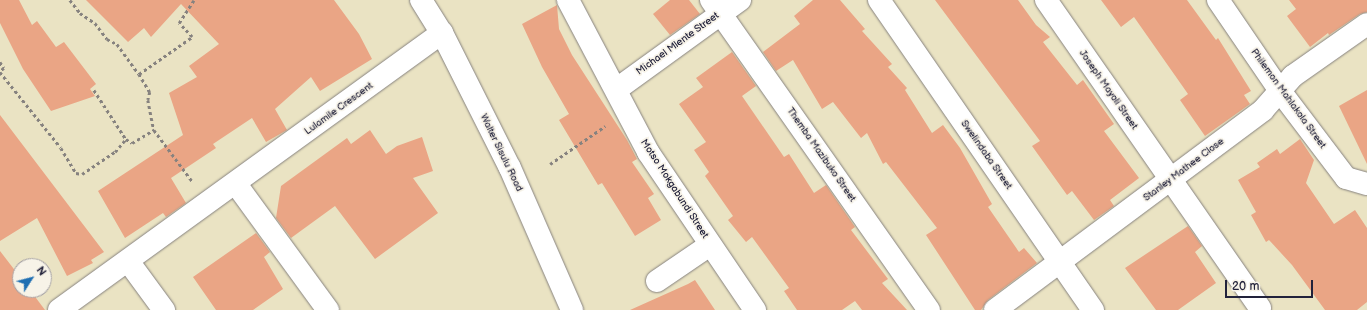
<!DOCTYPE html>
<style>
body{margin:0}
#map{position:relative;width:1367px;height:310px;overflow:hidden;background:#eae3c3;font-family:"Balsamiq Sans",sans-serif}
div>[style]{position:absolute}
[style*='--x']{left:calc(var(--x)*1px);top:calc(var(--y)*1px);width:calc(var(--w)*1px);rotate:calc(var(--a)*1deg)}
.building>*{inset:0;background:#eaa585}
.path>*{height:2.5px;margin-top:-1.25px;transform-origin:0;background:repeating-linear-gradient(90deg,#86827f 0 3px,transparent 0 6px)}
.roads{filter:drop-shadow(0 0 1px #86827f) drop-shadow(0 0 1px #86827f)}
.minor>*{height:22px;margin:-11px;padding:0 11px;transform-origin:11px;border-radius:11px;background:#fff}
span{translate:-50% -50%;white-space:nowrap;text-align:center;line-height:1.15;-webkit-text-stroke:3.5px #f7f3e8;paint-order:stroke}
.street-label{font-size:10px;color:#22223b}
.north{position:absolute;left:12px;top:258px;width:40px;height:40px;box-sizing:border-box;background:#f7f3e8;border:1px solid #a29fa3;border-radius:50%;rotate:54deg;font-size:11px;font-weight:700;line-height:16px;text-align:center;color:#22223b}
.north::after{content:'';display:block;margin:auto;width:14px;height:18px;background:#1f6fb2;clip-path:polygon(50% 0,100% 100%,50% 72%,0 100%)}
.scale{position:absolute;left:1225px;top:280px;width:88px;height:18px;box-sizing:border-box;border:2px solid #22223b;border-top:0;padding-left:5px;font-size:12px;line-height:14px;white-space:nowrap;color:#22223b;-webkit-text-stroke:3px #f7f3e8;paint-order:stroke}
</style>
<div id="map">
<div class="building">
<i style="clip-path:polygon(0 0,19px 0,32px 25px,37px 21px,56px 47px,64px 42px,96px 84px,90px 89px,95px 96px,51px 111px,23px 69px,0 23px)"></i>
<i style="clip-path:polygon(86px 0,334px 0,359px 34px,372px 59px,320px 91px,311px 77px,275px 109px,287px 130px,266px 142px,252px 118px,213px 144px,216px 148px,171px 178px,186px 203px,166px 217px,163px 213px,125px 238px,98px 191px,183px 135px,169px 93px,197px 77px,189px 66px,219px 44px,181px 4px,151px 37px,144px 28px,128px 42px)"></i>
<i style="clip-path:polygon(670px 0,689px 0,700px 14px,670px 35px,653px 14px)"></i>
<i style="clip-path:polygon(813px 0,840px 0,865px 29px,862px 31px,892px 64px,888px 67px,907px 88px,905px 90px,932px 133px,943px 125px,960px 148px,992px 204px,988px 207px,1019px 252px,1024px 248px,1037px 263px,988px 300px,981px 310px,975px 310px,926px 235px,937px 228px,886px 162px,883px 164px,867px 133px,861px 138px,833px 102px,822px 109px,793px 60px,776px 71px,763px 52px,800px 24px,794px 16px)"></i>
<i style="clip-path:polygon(935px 0,1018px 0,1036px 25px,1050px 37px,1043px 42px,1077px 85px,1083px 80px,1114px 124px,1104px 131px,1139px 178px,1110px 200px,1114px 206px,1094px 220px,1072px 191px,1067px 195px,1032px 146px,1040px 141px)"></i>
<i style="clip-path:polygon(1101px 0,1187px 0,1216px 40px,1218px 38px,1251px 91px,1244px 95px,1250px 104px,1205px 136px,1180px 100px,1188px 94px,1134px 17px,1121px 27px)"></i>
<i style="clip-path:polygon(1289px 0,1367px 0,1367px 12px,1360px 14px,1329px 35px,1328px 33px,1310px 47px,1287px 16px,1296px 9px)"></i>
<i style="clip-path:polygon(557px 5px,559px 29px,572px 55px,627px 140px,637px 159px,632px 162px,654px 194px,648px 198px,661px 220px,635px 236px,602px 183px,598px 185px,559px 120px,569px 114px,542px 67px,522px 24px)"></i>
<i style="clip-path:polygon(732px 52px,756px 86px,742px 96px,784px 157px,789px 154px,814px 193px,826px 185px,855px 227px,851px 230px,888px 279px,882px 283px,907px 310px,862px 310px,855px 301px,842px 310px,797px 310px,784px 291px,789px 288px,752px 237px,746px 242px,728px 220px,733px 216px,705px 176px,709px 172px,694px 150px,706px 142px,679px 104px,703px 87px,696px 78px)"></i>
<i style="clip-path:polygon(1367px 90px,1367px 164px,1339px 106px)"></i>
<i style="clip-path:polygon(0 115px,104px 252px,91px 260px,93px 263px,67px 276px,37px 218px,0 241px)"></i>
<i style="clip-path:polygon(370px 130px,386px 154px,397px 146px,422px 137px,433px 171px,413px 178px,438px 213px,375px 259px,335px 206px,291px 238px,276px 218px,281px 186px,347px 138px,351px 144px)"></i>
<i style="clip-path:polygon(1300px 139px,1314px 160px,1306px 183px,1334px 224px,1355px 210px,1367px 228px,1367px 302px,1357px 310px,1325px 310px,1292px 265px,1269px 240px,1266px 242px,1251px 215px,1256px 212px,1238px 180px,1260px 167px,1257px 163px,1277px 149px,1280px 154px)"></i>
<i style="clip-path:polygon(1188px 226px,1202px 246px,1195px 252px,1216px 283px,1178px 310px,1156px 310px,1125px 268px)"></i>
<i style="clip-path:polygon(256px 233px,270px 252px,264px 257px,283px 289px,253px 310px,216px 310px,193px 277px)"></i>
<i style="clip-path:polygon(0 251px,20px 277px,20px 290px,30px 290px,45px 310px,0 310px)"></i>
<i style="clip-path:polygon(695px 280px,715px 310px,630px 310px,688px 284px)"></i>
</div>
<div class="path">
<i style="--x:70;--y:0;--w:16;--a:52"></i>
<i style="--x:80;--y:13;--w:18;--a:34"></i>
<i style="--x:95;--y:23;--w:20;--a:53"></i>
<i style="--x:107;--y:39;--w:11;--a:27"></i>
<i style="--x:117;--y:44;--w:37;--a:54"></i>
<i style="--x:139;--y:74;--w:21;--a:59"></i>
<i style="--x:150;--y:92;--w:8;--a:104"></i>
<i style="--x:148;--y:100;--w:31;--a:79"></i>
<i style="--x:0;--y:62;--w:7;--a:56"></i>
<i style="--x:4;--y:68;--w:4;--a:135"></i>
<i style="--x:0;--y:72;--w:97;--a:51.2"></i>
<i style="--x:61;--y:148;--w:29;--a:59"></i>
<i style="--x:76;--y:173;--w:6;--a:9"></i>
<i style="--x:82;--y:174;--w:40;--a:-34"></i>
<i style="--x:115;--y:152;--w:17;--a:-50"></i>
<i style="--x:139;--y:74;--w:65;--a:-34.9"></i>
<i style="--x:192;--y:37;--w:19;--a:-133"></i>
<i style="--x:179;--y:23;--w:27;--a:-57"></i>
<i style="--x:94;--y:90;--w:59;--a:56.9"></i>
<i style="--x:126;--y:139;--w:7;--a:34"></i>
<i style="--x:132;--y:143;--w:26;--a:-31"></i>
<i style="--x:154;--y:130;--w:64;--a:53.3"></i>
<i style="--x:550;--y:164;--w:67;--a:-34.6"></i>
</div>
<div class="roads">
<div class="minor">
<i style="--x:421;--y:0;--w:39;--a:58"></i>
<i style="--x:442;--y:33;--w:151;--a:63.3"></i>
<i style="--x:510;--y:168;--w:155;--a:66.4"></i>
<i style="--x:568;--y:0;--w:172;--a:62.2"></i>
<i style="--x:648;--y:152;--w:191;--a:55.9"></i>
<i style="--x:711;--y:0;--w:379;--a:54.9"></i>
<i style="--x:879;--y:0;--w:377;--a:55.4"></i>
<i style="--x:1046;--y:0;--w:375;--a:55.2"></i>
<i style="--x:1218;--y:0;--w:110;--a:55.7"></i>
<i style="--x:1280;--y:91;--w:109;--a:52.8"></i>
<i style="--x:1346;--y:178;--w:22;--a:16"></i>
<i style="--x:617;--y:89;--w:152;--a:-35.9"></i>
<i style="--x:236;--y:184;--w:156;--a:53.9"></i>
<i style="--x:128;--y:261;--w:61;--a:53.7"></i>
<i style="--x:657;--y:281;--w:64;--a:-34.2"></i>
<i style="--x:59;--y:310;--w:473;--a:-35.9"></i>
<i style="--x:995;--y:310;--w:334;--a:-36.7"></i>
<i style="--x:1263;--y:110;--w:45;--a:-48.6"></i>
<i style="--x:1293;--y:76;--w:90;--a:-35.1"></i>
</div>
</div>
<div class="street-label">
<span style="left:678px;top:44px;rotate:-36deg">Michael Mlente Street</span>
<span style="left:1108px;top:90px;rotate:55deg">Joseph Mayoli Street</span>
<span style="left:1288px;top:99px;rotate:54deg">Philemon Mahlakola Street</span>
<span style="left:339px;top:109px;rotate:-36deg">Lulamile Crescent</span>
<span style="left:501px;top:153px;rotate:64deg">Walter Sisulu Road</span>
<span style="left:821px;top:155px;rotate:55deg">Themba Mazibuko Street</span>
<span style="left:986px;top:155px;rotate:55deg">Swelindaba Street</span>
<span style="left:1184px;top:170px;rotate:-37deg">Stanley Mathee Close</span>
<span style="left:674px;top:189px;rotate:57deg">Motso Mokgabundi Street</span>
</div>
<div class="north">N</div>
<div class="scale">20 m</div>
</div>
